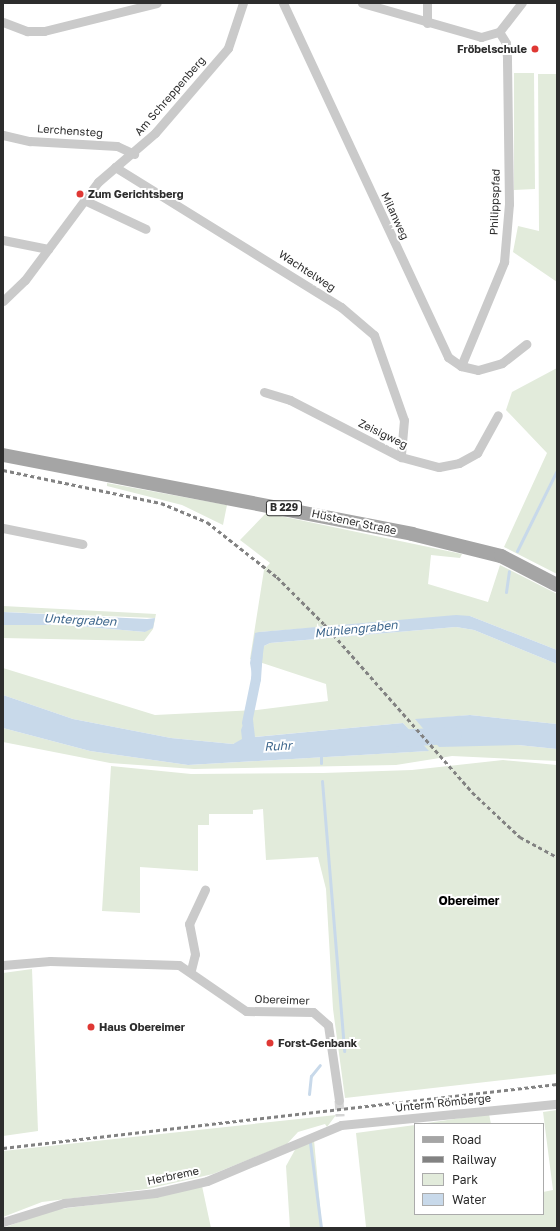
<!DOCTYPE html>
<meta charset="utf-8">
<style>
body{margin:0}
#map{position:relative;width:560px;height:1231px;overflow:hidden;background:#fff;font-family:"Golos Text",sans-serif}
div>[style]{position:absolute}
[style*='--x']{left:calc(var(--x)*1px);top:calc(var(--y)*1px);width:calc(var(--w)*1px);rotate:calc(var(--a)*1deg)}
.green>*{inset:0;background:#e2ebdb}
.water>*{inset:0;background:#c8d9ea}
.stream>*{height:3px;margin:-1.5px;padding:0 1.5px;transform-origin:1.5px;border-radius:1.5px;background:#c8d9ea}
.canal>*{height:10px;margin:-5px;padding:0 5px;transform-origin:5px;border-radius:5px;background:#c8d9ea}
.river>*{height:17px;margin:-8.5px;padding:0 8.5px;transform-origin:8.5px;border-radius:8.5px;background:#c8d9ea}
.street-tunnel>*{height:9px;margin-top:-4.5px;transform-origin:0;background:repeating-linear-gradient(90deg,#d5d5d5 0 9px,transparent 0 13.5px)}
.street>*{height:9px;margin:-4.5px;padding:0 4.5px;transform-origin:4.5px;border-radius:4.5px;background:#cacaca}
.primary>*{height:14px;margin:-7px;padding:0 7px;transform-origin:7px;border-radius:7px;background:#a5a5a5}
.rail>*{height:3px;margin-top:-1.5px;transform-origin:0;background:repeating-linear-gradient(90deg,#828282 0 4px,transparent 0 7px)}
.dots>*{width:11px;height:11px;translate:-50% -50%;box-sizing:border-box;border:2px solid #fff;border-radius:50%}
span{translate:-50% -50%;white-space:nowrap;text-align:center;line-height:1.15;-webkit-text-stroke:4px #fff;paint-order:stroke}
.shield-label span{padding:1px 3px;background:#fff;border:1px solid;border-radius:3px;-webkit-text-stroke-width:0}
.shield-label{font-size:10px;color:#2d2d2d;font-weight:700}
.poi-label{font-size:11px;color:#2d2d2d;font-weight:700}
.right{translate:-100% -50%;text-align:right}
.left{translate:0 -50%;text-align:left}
.street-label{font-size:11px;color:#2d2d2d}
.water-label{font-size:12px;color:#3e678d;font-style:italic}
.neighbourhood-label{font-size:12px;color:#000;font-weight:700}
.frame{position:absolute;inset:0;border:4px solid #2d2d2d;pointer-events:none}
.legend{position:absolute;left:414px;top:1123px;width:130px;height:92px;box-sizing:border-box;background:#fff;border:1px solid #ababab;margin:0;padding:5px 7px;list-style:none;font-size:12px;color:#2d2d2d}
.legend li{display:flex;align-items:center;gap:8px;height:20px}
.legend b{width:20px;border:1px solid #ababab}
</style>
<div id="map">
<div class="green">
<i style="clip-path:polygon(514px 73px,534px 73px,535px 189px,514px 190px)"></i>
<i style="clip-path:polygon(538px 74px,557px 74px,557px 282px,513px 252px,518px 226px,539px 231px)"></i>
<i style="clip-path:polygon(557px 368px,557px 574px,504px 547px,547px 453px,506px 410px,512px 392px)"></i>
<i style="clip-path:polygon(107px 483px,227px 505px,223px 525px,182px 505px,107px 486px)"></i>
<i style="clip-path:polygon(266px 513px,462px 554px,460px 558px,431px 555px,428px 584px,488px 602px,500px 565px,557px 594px,557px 650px,470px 616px,259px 632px,264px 646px,270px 643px,456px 627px,474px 630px,557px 664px,557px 724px,470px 715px,415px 720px,518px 745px,557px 749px,557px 761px,452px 756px,396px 765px,194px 769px,110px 763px,3px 742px,3px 728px,90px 751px,188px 765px,428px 751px,403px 723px,254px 737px,252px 711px,242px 740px,233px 744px,171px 738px,73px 719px,3px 695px,3px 668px,155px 715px,257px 710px,328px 701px,326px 684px,250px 659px,264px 570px,270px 563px,240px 540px)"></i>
<i style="clip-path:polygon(3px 606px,156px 614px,153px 629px,144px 641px,3px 638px,3px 625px,66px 625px,145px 632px,155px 618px,3px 612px)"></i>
<i style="clip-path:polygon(503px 760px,557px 765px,557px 1074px,345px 1098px,333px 1009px,326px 889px,318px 857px,266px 860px,263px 809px,253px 810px,253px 814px,209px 814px,209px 825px,198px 825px,198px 871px,140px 867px,140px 913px,102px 911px,111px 766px,191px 774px,323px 773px,412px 770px)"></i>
<i style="clip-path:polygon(32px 969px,38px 1131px,3px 1136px,3px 973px)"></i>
<i style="clip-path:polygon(557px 1110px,557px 1228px,363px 1228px,366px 1227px,356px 1133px,415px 1125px,415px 1214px,543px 1214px,543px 1192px,553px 1190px,543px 1112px)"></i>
<i style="clip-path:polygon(489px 1114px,491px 1124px,420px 1124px)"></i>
<i style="clip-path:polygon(336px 1115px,327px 1127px,325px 1124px,298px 1132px,287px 1144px,213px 1174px,147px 1189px,42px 1202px,3px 1217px,3px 1151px)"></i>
<i style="clip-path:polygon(314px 1140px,322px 1228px,290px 1228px,286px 1166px,296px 1148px)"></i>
<i style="clip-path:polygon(202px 1186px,211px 1228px,3px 1228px,52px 1210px,162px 1196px)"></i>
</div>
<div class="water">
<i style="clip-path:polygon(3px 612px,147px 619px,155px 618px,153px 628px,145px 632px,66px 625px,3px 625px)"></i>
<i style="clip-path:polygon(456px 615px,470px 616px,557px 650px,557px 664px,474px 630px,456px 627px,270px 643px,264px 646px,260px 676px,252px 675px,250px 663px,255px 633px,259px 632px)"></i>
<i style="clip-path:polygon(253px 679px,260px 679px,255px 705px,249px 704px)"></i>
<i style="clip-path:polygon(3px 695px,73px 719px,171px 738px,233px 744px,242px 739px,241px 730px,248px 711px,252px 711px,255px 737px,403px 723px,429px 751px,188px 765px,90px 751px,3px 728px)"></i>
<i style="clip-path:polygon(470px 715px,557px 724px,557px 749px,518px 745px,439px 747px,415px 719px)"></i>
</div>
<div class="stream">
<i style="--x:517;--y:551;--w:90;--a:-63.7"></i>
<i style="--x:506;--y:592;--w:21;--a:-82"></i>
<i style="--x:321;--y:763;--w:8;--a:-90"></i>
<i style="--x:322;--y:781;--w:271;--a:85.3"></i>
<i style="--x:309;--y:1094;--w:18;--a:-84"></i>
<i style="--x:311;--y:1076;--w:14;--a:-51"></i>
<i style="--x:310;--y:1143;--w:86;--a:82.6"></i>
</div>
<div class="canal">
<i style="--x:247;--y:723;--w:45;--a:-78.4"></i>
<i style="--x:256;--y:679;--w:32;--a:-86"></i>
</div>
<div class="river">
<i style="--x:394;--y:738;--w:59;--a:-2.9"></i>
</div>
<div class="street-tunnel">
<i style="--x:339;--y:1100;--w:16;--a:86"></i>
</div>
<div class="street">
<i style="--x:283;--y:3;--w:391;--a:65"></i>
<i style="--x:448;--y:357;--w:16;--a:35"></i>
<i style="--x:461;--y:366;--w:17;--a:13"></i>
<i style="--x:478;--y:370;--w:25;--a:-16"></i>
<i style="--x:502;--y:363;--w:31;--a:-38"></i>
<i style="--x:362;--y:3;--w:124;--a:15.9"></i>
<i style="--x:481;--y:37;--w:19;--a:-16"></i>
<i style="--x:499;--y:32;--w:37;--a:-52"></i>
<i style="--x:427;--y:3;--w:20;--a:90"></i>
<i style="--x:3;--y:22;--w:26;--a:21"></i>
<i style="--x:27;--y:31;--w:17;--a:0"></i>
<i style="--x:44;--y:31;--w:116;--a:-13.9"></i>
<i style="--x:3;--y:135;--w:28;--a:13"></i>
<i style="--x:30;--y:141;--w:87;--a:3.3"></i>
<i style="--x:117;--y:146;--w:19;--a:25"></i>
<i style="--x:115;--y:167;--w:266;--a:31.8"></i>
<i style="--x:341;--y:307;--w:43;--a:40.3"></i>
<i style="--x:374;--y:335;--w:90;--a:70.6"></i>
<i style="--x:404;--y:420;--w:37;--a:95"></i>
<i style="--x:84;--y:200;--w:68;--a:25.1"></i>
<i style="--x:3;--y:240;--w:46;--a:11.3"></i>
<i style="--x:3;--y:301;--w:30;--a:-44"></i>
<i style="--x:25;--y:280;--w:122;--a:-53.3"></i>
<i style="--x:98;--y:182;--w:75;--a:-40.7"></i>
<i style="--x:155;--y:133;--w:112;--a:-49.3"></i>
<i style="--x:228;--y:48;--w:47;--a:-71.6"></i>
<i style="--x:461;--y:366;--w:113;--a:-67.5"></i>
<i style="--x:504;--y:262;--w:58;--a:-85.1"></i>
<i style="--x:509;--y:204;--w:146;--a:-90.8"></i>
<i style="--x:507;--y:58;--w:15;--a:-94"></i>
<i style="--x:506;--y:43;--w:13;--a:-122"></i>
<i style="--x:264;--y:392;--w:27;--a:17"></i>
<i style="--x:290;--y:400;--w:125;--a:27.2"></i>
<i style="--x:401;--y:457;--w:39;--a:15"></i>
<i style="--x:439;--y:467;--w:20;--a:-11"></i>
<i style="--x:459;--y:463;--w:21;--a:-29"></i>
<i style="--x:477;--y:453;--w:43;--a:-61.1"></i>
<i style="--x:3;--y:528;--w:81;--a:11.4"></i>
<i style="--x:3;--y:965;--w:47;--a:-4.9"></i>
<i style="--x:50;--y:961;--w:129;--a:1.8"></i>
<i style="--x:179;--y:965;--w:81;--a:34.5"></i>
<i style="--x:246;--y:1011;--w:67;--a:0.9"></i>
<i style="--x:313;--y:1012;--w:20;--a:41"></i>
<i style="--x:328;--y:1025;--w:76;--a:81.7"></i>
<i style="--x:191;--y:970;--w:16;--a:-76"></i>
<i style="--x:195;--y:954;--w:31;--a:-101"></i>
<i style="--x:189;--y:924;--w:38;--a:-65"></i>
<i style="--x:3;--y:1222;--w:64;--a:-17.3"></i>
<i style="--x:64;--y:1203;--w:92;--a:-6.3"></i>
<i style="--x:155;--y:1193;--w:53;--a:-13"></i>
<i style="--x:207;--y:1181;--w:145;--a:-22.7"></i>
<i style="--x:341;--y:1125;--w:217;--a:-5.6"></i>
</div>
<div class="primary">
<i style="--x:3;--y:455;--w:417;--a:10.9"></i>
<i style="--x:412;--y:534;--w:92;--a:13.9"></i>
<i style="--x:501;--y:556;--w:63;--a:27.4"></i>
</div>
<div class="rail">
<i style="--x:3;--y:470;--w:161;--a:11.8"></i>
<i style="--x:161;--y:503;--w:50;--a:22.4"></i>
<i style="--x:207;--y:522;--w:89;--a:38.2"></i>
<i style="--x:277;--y:577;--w:66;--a:45"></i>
<i style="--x:324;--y:624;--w:224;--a:48.6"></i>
<i style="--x:472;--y:792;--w:66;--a:43.2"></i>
<i style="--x:520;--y:837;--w:42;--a:28.4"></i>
<i style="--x:3;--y:1148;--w:558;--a:-6.59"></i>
</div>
<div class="dots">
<i style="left:535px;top:49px;background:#df3834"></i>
<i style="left:80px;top:194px;background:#df3834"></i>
<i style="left:91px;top:1027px;background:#df3834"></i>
<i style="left:270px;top:1043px;background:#df3834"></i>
</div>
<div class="shield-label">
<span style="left:284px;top:508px">B 229</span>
</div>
<div class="poi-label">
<span class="right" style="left:527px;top:49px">Fröbelschule</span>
<span class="left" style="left:88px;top:194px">Zum Gerichtsberg</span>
<span class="left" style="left:99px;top:1027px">Haus Obereimer</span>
<span class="left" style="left:278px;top:1043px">Forst-Genbank</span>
</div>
<div class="street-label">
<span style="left:170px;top:96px;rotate:-49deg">Am Schreppenberg</span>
<span style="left:70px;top:131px;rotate:4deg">Lerchensteg</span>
<span style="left:495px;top:202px;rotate:-88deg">Philippspfad</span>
<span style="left:395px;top:216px;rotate:65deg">Milanweg</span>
<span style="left:307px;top:271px;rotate:33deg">Wachtelweg</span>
<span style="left:383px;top:434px;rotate:26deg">Zeisigweg</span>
<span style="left:354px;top:522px;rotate:12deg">Hüstener Straße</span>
<span style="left:282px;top:1000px;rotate:2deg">Obereimer</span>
<span style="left:443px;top:1103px;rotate:-6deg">Unterm Römberge</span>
<span style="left:173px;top:1176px;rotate:-12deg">Herbreme</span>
</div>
<div class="water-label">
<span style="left:80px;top:620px;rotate:3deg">Untergraben</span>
<span style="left:356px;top:629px;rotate:-6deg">Mühlengraben</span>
<span style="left:278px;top:746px;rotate:-3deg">Ruhr</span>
</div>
<div class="neighbourhood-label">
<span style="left:469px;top:901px">Obereimer</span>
</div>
<div class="frame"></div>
<ul class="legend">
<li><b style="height:5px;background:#a5a5a5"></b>Road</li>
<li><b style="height:5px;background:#828282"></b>Railway</li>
<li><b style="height:11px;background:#e2ebdb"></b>Park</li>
<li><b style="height:11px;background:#c8d9ea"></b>Water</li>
</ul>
</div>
